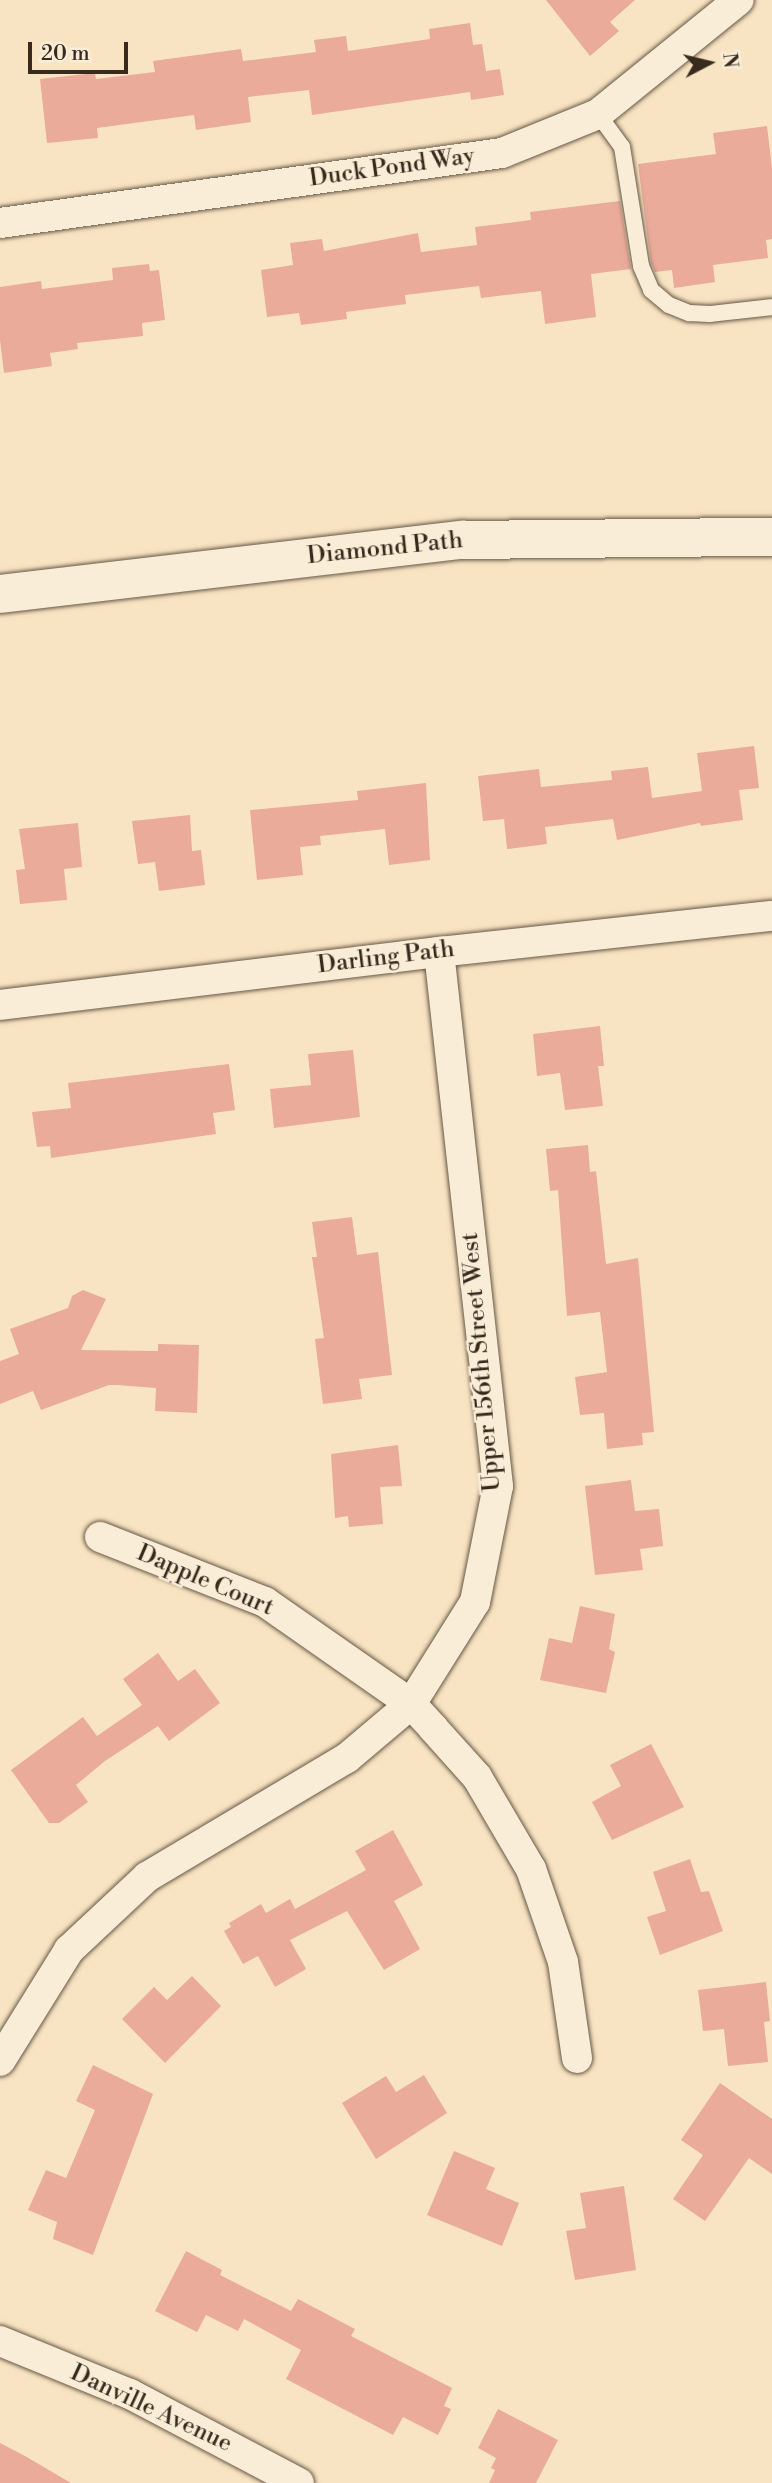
<!DOCTYPE html>
<style>
body{margin:0}
#map{position:relative;width:772px;height:2483px;overflow:hidden;background:#f8e4c2;font-family:"Libre Bodoni",serif}
div>[style]{position:absolute}
[style*='--x']{left:calc(var(--x)*1px);top:calc(var(--y)*1px);width:calc(var(--w)*1px);rotate:calc(var(--a)*1deg)}
.building>*{inset:0;background:#eaab9b}
.roads{filter:drop-shadow(0 0 2px #685846) drop-shadow(0 0 2px #685846)}
.lane>*{height:16px;margin:-8px;padding:0 8px;transform-origin:8px;border-radius:8px;background:#faedd7}
.street>*{height:30px;margin:-15px;padding:0 15px;transform-origin:15px;border-radius:15px;background:#faedd7}
.secondary>*{height:38px;margin:-19px;padding:0 19px;transform-origin:19px;border-radius:19px;background:#faedd7}
span{translate:-50% -50%;white-space:nowrap;text-align:center;line-height:1.15;-webkit-text-stroke:5px #faedd7;paint-order:stroke}
.street-label{font-size:24px;color:#382a1d}
.north{position:absolute;left:674px;top:28px;width:70px;height:70px;-webkit-text-stroke:5px #faedd7;paint-order:stroke;rotate:83deg;font-size:19px;font-weight:700;line-height:28px;text-align:center;color:#382a1d}
.north::after{content:'';display:block;margin:auto;width:24px;height:32px;background:#382a1d;clip-path:polygon(50% 0,100% 100%,50% 72%,0 100%)}
.scale{position:absolute;left:28px;top:42px;width:100px;height:32px;box-sizing:border-box;border:4px solid #382a1d;border-top:0;padding-left:9px;font-size:21px;line-height:24px;white-space:nowrap;color:#382a1d;-webkit-text-stroke:5px #faedd7;paint-order:stroke}
</style>
<div id="map">
<div class="building">
<i style="clip-path:polygon(546px 0,635px 0,610px 22px,619px 31px,590px 56px)"></i>
<i style="clip-path:polygon(470px 23px,473px 45px,482px 44px,486px 71px,500px 69px,504px 95px,471px 100px,470px 92px,312px 115px,309px 90px,248px 97px,251px 122px,196px 130px,194px 115px,97px 128px,98px 138px,47px 143px,40px 79px,95px 73px,96px 79px,155px 72px,153px 61px,241px 49px,243px 61px,316px 52px,314px 40px,346px 36px,348px 51px,430px 39px,429px 29px)"></i>
<i style="clip-path:polygon(767px 126px,772px 168px,772px 239px,766px 240px,768px 258px,713px 265px,715px 282px,674px 288px,672px 270px,655px 272px,651px 263px,638px 164px,716px 154px,713px 133px)"></i>
<i style="clip-path:polygon(620px 201px,631px 269px,591px 274px,596px 317px,545px 324px,541px 291px,481px 298px,479px 286px,405px 295px,406px 304px,346px 312px,347px 319px,301px 325px,299px 313px,267px 317px,261px 270px,293px 265px,290px 243px,322px 239px,324px 251px,418px 233px,421px 252px,477px 245px,475px 227px,531px 220px,530px 212px)"></i>
<i style="clip-path:polygon(149px 264px,150px 271px,159px 270px,165px 320px,142px 323px,143px 336px,77px 343px,78px 349px,50px 353px,52px 366px,4px 373px,0 340px,0 287px,41px 281px,42px 289px,113px 280px,112px 268px)"></i>
<i style="clip-path:polygon(754px 746px,759px 788px,739px 790px,743px 820px,701px 826px,700px 823px,617px 840px,613px 819px,545px 827px,547px 844px,507px 849px,504px 819px,483px 821px,478px 776px,539px 769px,541px 787px,612px 780px,611px 771px,648px 767px,652px 798px,702px 791px,697px 753px)"></i>
<i style="clip-path:polygon(426px 783px,430px 860px,389px 865px,385px 829px,320px 836px,321px 845px,300px 847px,303px 875px,257px 880px,250px 810px,358px 800px,357px 791px)"></i>
<i style="clip-path:polygon(190px 815px,192px 851px,201px 850px,205px 885px,159px 891px,155px 862px,138px 864px,132px 821px)"></i>
<i style="clip-path:polygon(78px 823px,82px 867px,64px 869px,67px 900px,20px 904px,16px 870px,25px 869px,19px 829px)"></i>
<i style="clip-path:polygon(600px 1026px,604px 1066px,598px 1066px,603px 1106px,565px 1110px,560px 1073px,537px 1076px,533px 1034px)"></i>
<i style="clip-path:polygon(353px 1050px,360px 1117px,274px 1128px,270px 1089px,311px 1085px,308px 1054px)"></i>
<i style="clip-path:polygon(229px 1064px,235px 1110px,213px 1113px,216px 1134px,51px 1158px,50px 1146px,37px 1147px,32px 1112px,71px 1108px,68px 1083px)"></i>
<i style="clip-path:polygon(588px 1145px,590px 1172px,596px 1171px,606px 1264px,638px 1258px,654px 1432px,642px 1433px,643px 1445px,607px 1449px,604px 1413px,580px 1415px,575px 1377px,607px 1372px,600px 1312px,567px 1316px,558px 1190px,550px 1191px,546px 1149px)"></i>
<i style="clip-path:polygon(352px 1217px,357px 1255px,378px 1252px,392px 1375px,359px 1379px,362px 1399px,323px 1404px,315px 1339px,324px 1338px,312px 1257px,317px 1257px,312px 1222px)"></i>
<i style="clip-path:polygon(83px 1290px,106px 1299px,81px 1350px,158px 1351px,158px 1344px,199px 1345px,197px 1413px,155px 1411px,156px 1388px,117px 1385px,109px 1385px,41px 1410px,33px 1391px,0 1404px,0 1361px,19px 1354px,10px 1329px,68px 1308px,72px 1296px)"></i>
<i style="clip-path:polygon(398px 1445px,402px 1486px,380px 1487px,383px 1524px,349px 1527px,348px 1516px,335px 1518px,331px 1454px)"></i>
<i style="clip-path:polygon(631px 1480px,635px 1511px,659px 1509px,663px 1546px,640px 1549px,643px 1570px,595px 1575px,585px 1486px)"></i>
<i style="clip-path:polygon(580px 1606px,615px 1614px,609px 1649px,615px 1652px,606px 1693px,540px 1680px,549px 1638px,572px 1643px)"></i>
<i style="clip-path:polygon(158px 1653px,178px 1681px,195px 1669px,220px 1703px,169px 1741px,158px 1726px,105px 1761px,76px 1785px,88px 1802px,59px 1823px,49px 1823px,11px 1770px,83px 1717px,97px 1736px,142px 1705px,123px 1679px)"></i>
<i style="clip-path:polygon(651px 1744px,684px 1807px,612px 1840px,592px 1802px,621px 1786px,610px 1765px)"></i>
<i style="clip-path:polygon(393px 1830px,423px 1885px,394px 1901px,420px 1949px,384px 1970px,347px 1911px,290px 1940px,306px 1969px,275px 1987px,258px 1956px,243px 1964px,224px 1931px,231px 1927px,229px 1923px,261px 1904px,266px 1913px,290px 1899px,295px 1909px,366px 1870px,355px 1851px)"></i>
<i style="clip-path:polygon(690px 1859px,701px 1892px,709px 1891px,723px 1931px,660px 1955px,647px 1917px,666px 1911px,653px 1872px)"></i>
<i style="clip-path:polygon(192px 1976px,221px 2006px,165px 2063px,122px 2019px,154px 1987px,167px 2000px)"></i>
<i style="clip-path:polygon(766px 1982px,770px 2021px,764px 2022px,768px 2062px,728px 2066px,724px 2029px,703px 2031px,698px 1990px)"></i>
<i style="clip-path:polygon(93px 2065px,153px 2094px,93px 2255px,53px 2239px,57px 2222px,28px 2210px,46px 2170px,66px 2178px,95px 2110px,76px 2101px)"></i>
<i style="clip-path:polygon(424px 2075px,447px 2113px,376px 2159px,342px 2103px,386px 2076px,396px 2092px)"></i>
<i style="clip-path:polygon(720px 2083px,772px 2119px,772px 2174px,749px 2158px,705px 2221px,673px 2199px,703px 2155px,681px 2140px)"></i>
<i style="clip-path:polygon(454px 2151px,495px 2168px,486px 2189px,519px 2203px,502px 2246px,427px 2215px)"></i>
<i style="clip-path:polygon(624px 2186px,636px 2270px,575px 2280px,566px 2231px,586px 2228px,580px 2193px)"></i>
<i style="clip-path:polygon(186px 2251px,222px 2270px,220px 2275px,291px 2311px,298px 2299px,355px 2329px,351px 2336px,452px 2388px,444px 2406px,451px 2409px,438px 2435px,403px 2417px,393px 2435px,286px 2379px,301px 2350px,244px 2319px,238px 2331px,206px 2315px,197px 2332px,155px 2311px)"></i>
<i style="clip-path:polygon(498px 2409px,558px 2440px,536px 2483px,489px 2483px,495px 2470px,491px 2468px,496px 2458px,478px 2448px)"></i>
<i style="clip-path:polygon(0 2443px,25px 2456px,71px 2483px,0 2483px)"></i>
</div>
<div class="roads">
<div class="lane">
<i style="--x:598;--y:114;--w:41;--a:54"></i>
<i style="--x:622;--y:147;--w:121;--a:80.9"></i>
<i style="--x:641;--y:266;--w:26;--a:67"></i>
<i style="--x:651;--y:290;--w:23;--a:40"></i>
<i style="--x:669;--y:305;--w:22;--a:22"></i>
<i style="--x:689;--y:313;--w:21;--a:3"></i>
<i style="--x:710;--y:314;--w:62;--a:-6.4"></i>
</div>
<div class="street">
<i style="--x:0;--y:223;--w:507;--a:-7.94"></i>
<i style="--x:502;--y:153;--w:104;--a:-22.1"></i>
<i style="--x:598;--y:114;--w:181;--a:-39"></i>
<i style="--x:0;--y:1005;--w:442;--a:-6.9"></i>
<i style="--x:439;--y:952;--w:335;--a:-6.2"></i>
<i style="--x:100;--y:1537;--w:177;--a:21.5"></i>
<i style="--x:265;--y:1602;--w:178;--a:34.9"></i>
<i style="--x:411;--y:1704;--w:33;--a:47"></i>
<i style="--x:433;--y:1728;--w:66;--a:48.1"></i>
<i style="--x:477;--y:1777;--w:107;--a:59.6"></i>
<i style="--x:531;--y:1869;--w:98;--a:71"></i>
<i style="--x:563;--y:1962;--w:97;--a:81.7"></i>
<i style="--x:0;--y:2061;--w:131;--a:-58.1"></i>
<i style="--x:69;--y:1950;--w:107;--a:-43.1"></i>
<i style="--x:147;--y:1877;--w:233;--a:-30.8"></i>
<i style="--x:347;--y:1758;--w:84;--a:-40.2"></i>
<i style="--x:411;--y:1704;--w:120;--a:-57.9"></i>
<i style="--x:475;--y:1602;--w:118;--a:-78.8"></i>
<i style="--x:498;--y:1486;--w:537;--a:-96.3"></i>
<i style="--x:0;--y:2341;--w:140;--a:22.2"></i>
<i style="--x:130;--y:2394;--w:191;--a:27.8"></i>
</div>
<div class="secondary">
<i style="--x:0;--y:594;--w:466;--a:-6.7"></i>
<i style="--x:463;--y:540;--w:309;--a:-0.6"></i>
</div>
</div>
<div class="street-label">
<span style="left:392px;top:168px;rotate:-8deg">Duck Pond Way</span>
<span style="left:385px;top:549px;rotate:-6deg">Diamond Path</span>
<span style="left:386px;top:958px;rotate:-7deg">Darling Path</span>
<span style="left:482px;top:1362px;rotate:-95deg">Upper 156th Street West</span>
<span style="left:205px;top:1581px;rotate:23deg">Dapple Court</span>
<span style="left:151px;top:2409px;rotate:25deg">Danville Avenue</span>
</div>
<div class="north">N</div>
<div class="scale">20 m</div>
</div>
